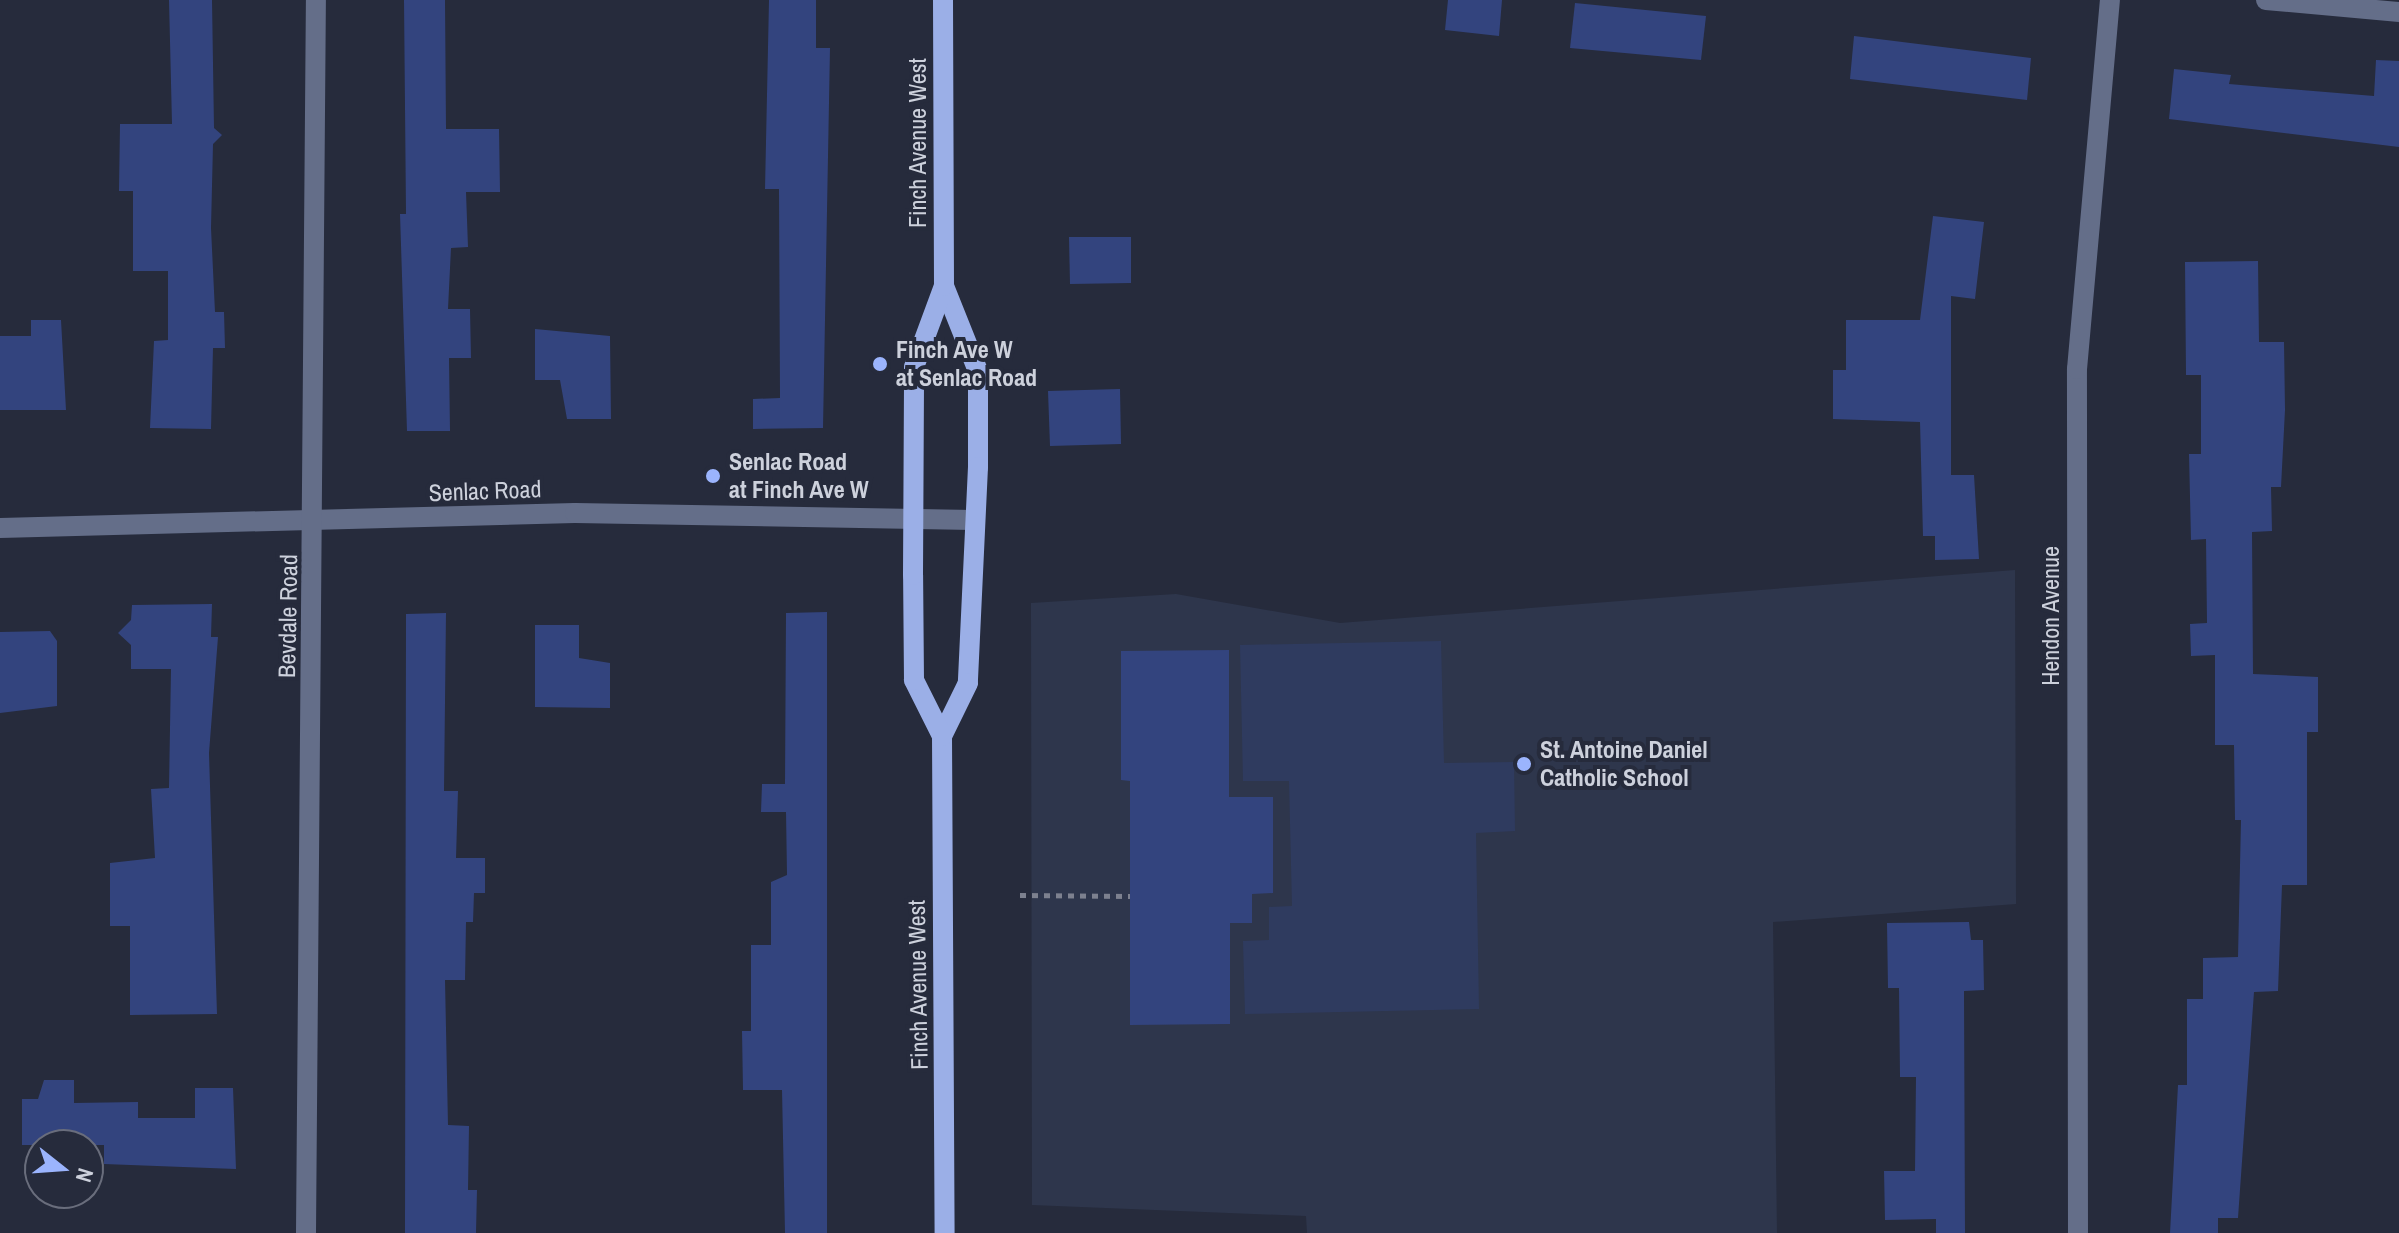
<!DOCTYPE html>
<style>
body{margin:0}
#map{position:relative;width:2399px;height:1233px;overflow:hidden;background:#262b3c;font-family:"Archivo Narrow",sans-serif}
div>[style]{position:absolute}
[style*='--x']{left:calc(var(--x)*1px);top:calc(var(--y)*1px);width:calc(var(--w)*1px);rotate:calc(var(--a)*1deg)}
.built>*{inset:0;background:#2e364c}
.green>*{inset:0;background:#2f3b5f}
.building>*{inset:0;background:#33447e}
.path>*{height:5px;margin-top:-2.5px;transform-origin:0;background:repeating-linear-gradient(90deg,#7d818f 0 6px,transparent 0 12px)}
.minor>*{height:20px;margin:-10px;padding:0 10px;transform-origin:10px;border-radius:10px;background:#646e89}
.major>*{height:20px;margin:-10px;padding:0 10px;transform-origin:10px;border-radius:10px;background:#9bafe7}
.dots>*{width:22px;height:22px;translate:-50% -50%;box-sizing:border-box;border:4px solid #262b3c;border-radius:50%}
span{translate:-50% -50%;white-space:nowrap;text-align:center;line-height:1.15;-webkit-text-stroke:8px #262b3c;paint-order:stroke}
.street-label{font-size:24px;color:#cdd1dc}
.poi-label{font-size:24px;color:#cdd1dc;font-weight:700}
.left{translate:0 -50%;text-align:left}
.north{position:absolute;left:24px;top:1129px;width:80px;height:80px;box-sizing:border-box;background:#262b3c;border:2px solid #696d7c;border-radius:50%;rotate:107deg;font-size:22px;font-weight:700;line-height:32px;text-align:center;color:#cdd1dc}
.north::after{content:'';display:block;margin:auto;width:28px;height:36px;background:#9bb4fd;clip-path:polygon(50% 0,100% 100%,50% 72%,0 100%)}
</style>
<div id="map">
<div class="built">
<i style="clip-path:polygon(2015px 570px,2016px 904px,1773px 922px,1777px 1233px,1307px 1233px,1306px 1216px,1032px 1205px,1031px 603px,1176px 594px,1340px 623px)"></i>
</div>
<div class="green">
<i style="clip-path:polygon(1441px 641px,1444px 763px,1514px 762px,1515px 831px,1476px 833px,1479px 1009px,1245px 1014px,1243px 941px,1269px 940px,1269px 907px,1292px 906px,1289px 781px,1243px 781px,1240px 645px)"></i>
</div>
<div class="building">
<i style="clip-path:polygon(169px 0,212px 0,214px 128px,222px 135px,213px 144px,211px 228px,215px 312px,224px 312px,225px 348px,213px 348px,211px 429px,150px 428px,154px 341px,168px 340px,168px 271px,133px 271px,133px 191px,119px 191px,120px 124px,172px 124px)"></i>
<i style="clip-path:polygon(404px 0,445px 0,446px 129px,499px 129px,500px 192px,466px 192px,468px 247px,451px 248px,448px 309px,470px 309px,471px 358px,449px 358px,450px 431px,407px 431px,400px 214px,406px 214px)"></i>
<i style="clip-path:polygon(769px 0,816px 0,816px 48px,830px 48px,823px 428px,753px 429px,753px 399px,780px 398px,779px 189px,765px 189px)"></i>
<i style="clip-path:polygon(1448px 0,1502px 0,1499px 36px,1445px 30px)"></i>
<i style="clip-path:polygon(1575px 3px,1706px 16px,1701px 60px,1570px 48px)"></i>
<i style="clip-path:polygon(1854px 36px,2031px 58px,2027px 100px,1850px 79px)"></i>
<i style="clip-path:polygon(2376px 60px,2399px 61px,2399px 147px,2169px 119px,2174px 69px,2231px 75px,2229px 84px,2374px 96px)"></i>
<i style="clip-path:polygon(1933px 216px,1984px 222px,1975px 299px,1951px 296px,1951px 475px,1974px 475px,1979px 559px,1935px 560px,1935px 536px,1923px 536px,1920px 422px,1833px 419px,1833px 370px,1846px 370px,1846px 320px,1920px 320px)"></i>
<i style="clip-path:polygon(1069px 237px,1131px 237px,1131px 283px,1070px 284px)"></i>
<i style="clip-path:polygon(2258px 261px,2259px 342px,2284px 342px,2285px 410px,2281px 487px,2271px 487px,2272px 531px,2252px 532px,2253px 674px,2318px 677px,2318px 732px,2307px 732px,2307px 885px,2282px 885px,2278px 991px,2254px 992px,2238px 1218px,2218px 1218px,2218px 1233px,2170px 1233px,2178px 1085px,2187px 1085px,2187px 999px,2203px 999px,2203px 958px,2238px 957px,2241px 820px,2235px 820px,2234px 745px,2215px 745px,2215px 655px,2191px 656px,2190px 624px,2207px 623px,2206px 539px,2191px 540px,2189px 454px,2201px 454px,2201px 375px,2186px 375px,2185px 262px)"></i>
<i style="clip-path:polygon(31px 320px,61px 320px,66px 410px,0 410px,0 336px,31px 336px)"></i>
<i style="clip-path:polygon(535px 329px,610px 336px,611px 419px,567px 419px,560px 380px,535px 380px)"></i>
<i style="clip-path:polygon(1120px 389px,1121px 444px,1050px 446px,1048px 391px)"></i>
<i style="clip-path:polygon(212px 604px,211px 637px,218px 637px,209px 753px,217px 1014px,130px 1015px,130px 926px,110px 926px,110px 863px,155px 858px,151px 789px,169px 788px,171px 669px,131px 669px,131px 645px,118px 633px,131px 620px,132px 605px)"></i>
<i style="clip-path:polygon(827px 612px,827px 1233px,785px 1233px,782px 1090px,743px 1090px,742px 1031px,751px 1031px,751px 945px,771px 945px,771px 882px,787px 875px,786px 812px,761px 812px,762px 784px,785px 784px,786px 613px)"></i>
<i style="clip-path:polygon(446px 613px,444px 791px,458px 791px,456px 858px,485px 858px,485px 893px,474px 893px,473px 922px,466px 922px,465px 980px,445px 980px,448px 1125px,469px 1126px,468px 1190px,477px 1190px,476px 1233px,405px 1233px,406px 614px)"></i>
<i style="clip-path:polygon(535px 625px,579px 625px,579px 658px,610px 663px,610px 708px,535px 707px)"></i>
<i style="clip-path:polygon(50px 631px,57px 641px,57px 706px,0 713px,0 632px)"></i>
<i style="clip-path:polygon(1229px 650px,1229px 797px,1273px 797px,1273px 893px,1252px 894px,1252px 923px,1230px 923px,1230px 1024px,1130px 1025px,1130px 781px,1121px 780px,1121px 651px)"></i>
<i style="clip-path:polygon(1969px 922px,1971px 940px,1983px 940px,1984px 990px,1964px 991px,1965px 1233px,1936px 1233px,1936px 1219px,1885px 1220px,1884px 1171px,1915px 1171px,1916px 1077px,1900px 1077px,1899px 988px,1888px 988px,1887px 923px)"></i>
<i style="clip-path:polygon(44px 1080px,74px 1080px,74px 1103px,138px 1102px,138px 1118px,195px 1118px,195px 1088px,233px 1088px,236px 1169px,104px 1164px,104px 1145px,22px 1145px,22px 1099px,38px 1099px)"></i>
</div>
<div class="path">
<i style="--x:1020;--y:895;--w:110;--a:0.5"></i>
</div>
<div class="minor">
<i style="--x:2266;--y:0;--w:134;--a:5.2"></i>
<i style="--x:0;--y:528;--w:575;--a:-1.49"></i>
<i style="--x:575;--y:513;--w:398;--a:1"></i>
<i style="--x:306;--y:1233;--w:1233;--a:-89.54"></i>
<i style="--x:2078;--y:1233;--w:864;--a:-90.07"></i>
<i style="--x:2077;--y:369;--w:370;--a:-84.9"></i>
</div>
<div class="major">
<i style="--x:944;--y:286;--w:92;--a:68.2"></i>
<i style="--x:978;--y:371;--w:96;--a:90"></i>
<i style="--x:978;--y:467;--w:216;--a:92.7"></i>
<i style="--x:968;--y:683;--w:59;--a:116.1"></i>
<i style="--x:942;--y:736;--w:497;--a:89.7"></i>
<i style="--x:942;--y:736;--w:63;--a:-116.6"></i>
<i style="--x:914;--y:680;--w:105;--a:-90.5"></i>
<i style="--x:913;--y:575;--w:208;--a:-89.7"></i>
<i style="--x:914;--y:367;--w:86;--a:-69.7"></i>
<i style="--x:944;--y:286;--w:286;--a:-90.2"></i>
</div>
<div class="dots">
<i style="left:880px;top:364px;background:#9bb4fd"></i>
<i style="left:713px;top:476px;background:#9bb4fd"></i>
<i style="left:1524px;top:764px;background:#9bb4fd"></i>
</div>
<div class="street-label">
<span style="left:918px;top:143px;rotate:-90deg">Finch Avenue West</span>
<span style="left:485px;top:491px;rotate:-2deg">Senlac Road</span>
<span style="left:288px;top:616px;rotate:-89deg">Bevdale Road</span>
<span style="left:2051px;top:616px;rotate:-90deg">Hendon Avenue</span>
<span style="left:918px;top:985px;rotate:-91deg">Finch Avenue West</span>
</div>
<div class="poi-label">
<span class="left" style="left:896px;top:364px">Finch Ave W<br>at Senlac Road</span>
<span class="left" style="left:729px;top:476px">Senlac Road<br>at Finch Ave W</span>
<span class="left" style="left:1540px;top:764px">St. Antoine Daniel<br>Catholic School</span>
</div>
<div class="north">N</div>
</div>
